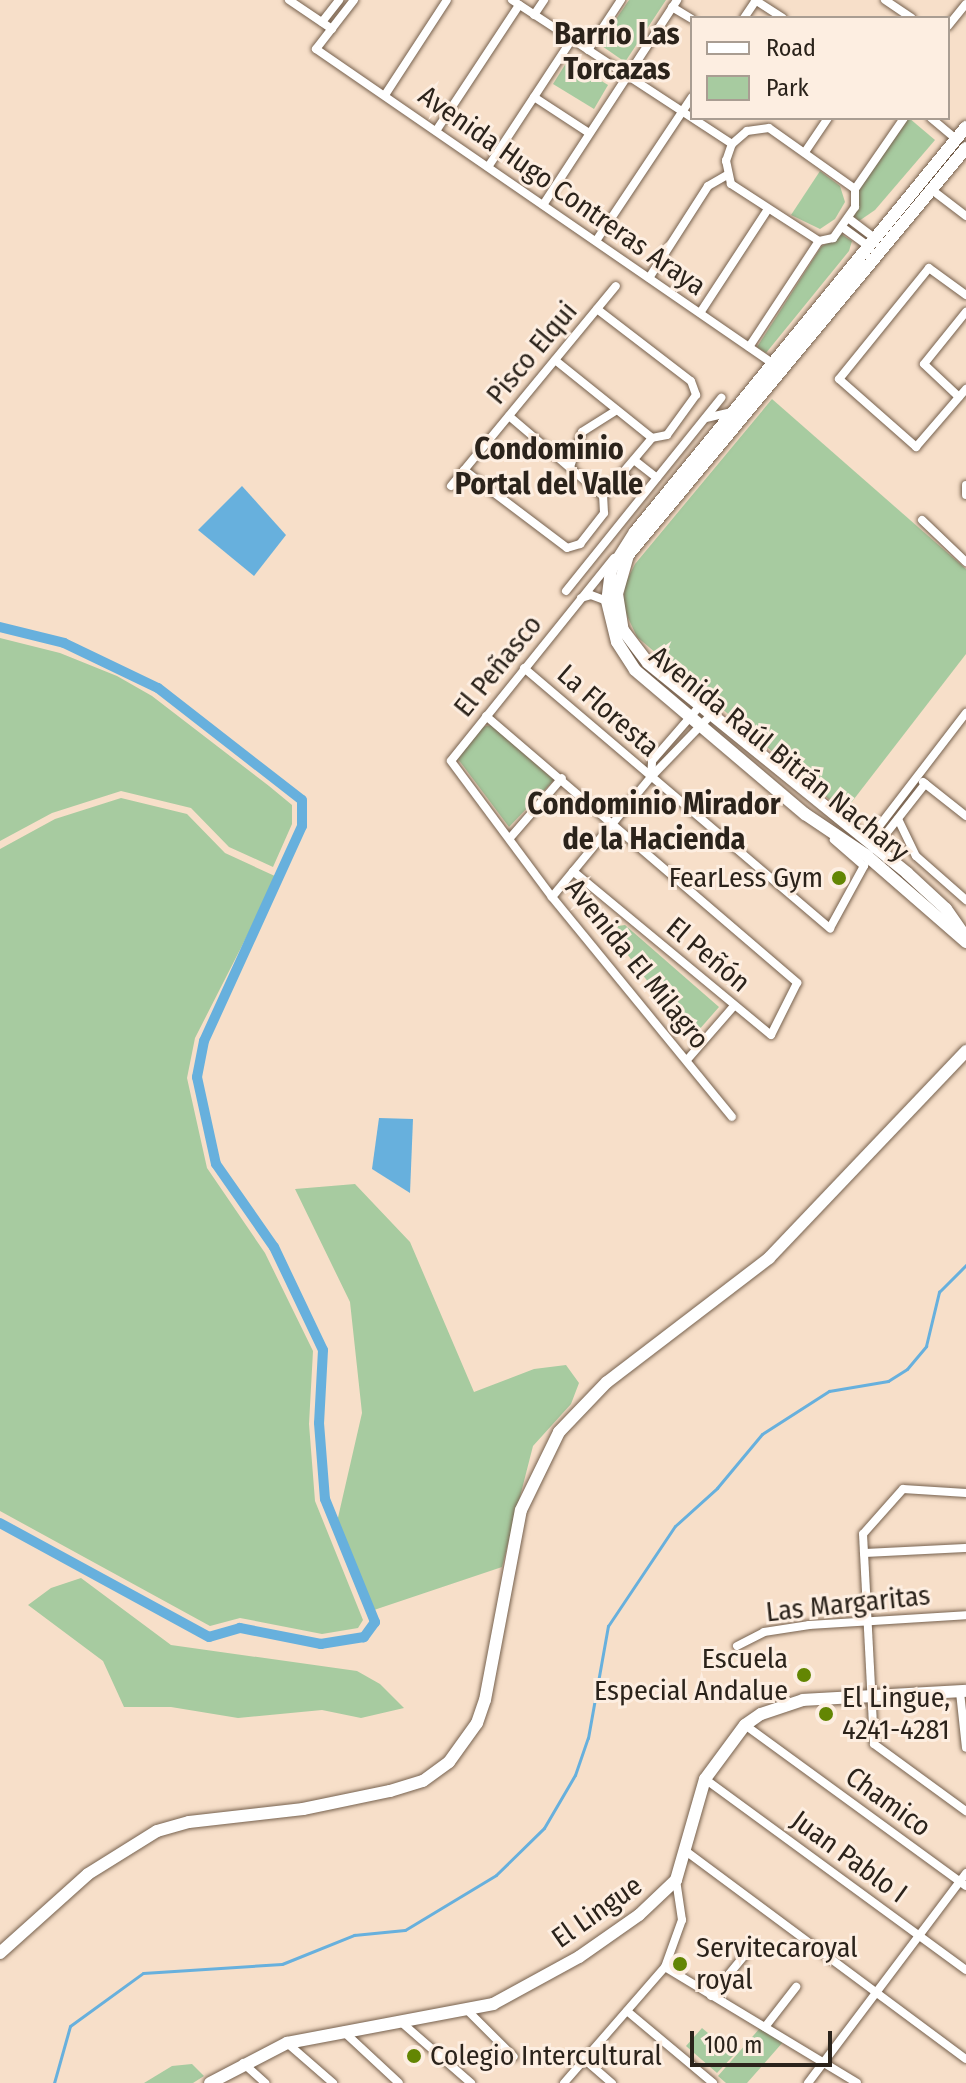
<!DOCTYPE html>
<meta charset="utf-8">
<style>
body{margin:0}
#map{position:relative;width:966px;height:2083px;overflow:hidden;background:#f7dfc9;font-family:"Fira Sans Condensed",sans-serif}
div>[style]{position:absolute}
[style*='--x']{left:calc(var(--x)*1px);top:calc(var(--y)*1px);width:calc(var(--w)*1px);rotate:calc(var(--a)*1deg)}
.green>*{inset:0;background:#a7cba0}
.water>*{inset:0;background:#67b0dd}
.stream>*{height:3px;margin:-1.5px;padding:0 1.5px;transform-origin:1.5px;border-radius:1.5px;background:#67b0dd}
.canal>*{height:10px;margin:-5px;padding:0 5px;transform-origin:5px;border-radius:5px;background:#67b0dd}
.roads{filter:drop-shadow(0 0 2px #76614e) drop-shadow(0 0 2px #76614e)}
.street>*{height:8px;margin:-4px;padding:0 4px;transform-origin:4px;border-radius:4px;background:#fff}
.secondary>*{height:12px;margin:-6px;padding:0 6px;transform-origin:6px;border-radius:6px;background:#fff}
.dots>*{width:22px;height:22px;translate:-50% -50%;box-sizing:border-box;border:4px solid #fdeee1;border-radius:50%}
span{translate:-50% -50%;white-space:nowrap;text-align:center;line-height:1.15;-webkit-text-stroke:6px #fdeee1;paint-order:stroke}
.street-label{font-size:28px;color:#2b231b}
.poi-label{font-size:28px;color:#2b231b}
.right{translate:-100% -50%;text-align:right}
.left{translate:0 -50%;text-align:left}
.neighbourhood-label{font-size:30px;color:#2b231b;font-weight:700}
.legend{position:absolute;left:690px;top:16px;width:260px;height:104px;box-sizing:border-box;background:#fdeee1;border:2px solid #a99d92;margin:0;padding:10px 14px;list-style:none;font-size:24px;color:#2b231b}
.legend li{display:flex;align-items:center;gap:16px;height:40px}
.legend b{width:40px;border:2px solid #a99d92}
.scale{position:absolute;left:690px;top:2031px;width:142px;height:36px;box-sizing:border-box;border:4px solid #2b231b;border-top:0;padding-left:10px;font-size:24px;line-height:28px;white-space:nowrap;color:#2b231b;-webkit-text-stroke:6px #fdeee1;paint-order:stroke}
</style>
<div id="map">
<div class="green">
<i style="clip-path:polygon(629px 0,666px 0,625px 62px,599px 44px)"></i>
<i style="clip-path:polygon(568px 60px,608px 85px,594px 109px,553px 84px)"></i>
<i style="clip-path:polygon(909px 118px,935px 140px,875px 210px,859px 221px,854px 217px,859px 189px)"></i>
<i style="clip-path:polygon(820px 171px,840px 186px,845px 202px,835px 219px,820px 229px,791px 215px)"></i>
<i style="clip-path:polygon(841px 234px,852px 241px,849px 251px,766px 353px,757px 347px,821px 247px)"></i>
<i style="clip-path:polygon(772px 399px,966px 569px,966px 654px,844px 812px,637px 637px,623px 607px,625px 584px,635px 564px)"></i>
<i style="clip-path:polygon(0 638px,60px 653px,117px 676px,152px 696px,269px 786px,292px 805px,292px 824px,273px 867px,229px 847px,191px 808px,121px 791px,52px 813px,0 841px)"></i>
<i style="clip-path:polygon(491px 725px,554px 780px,509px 827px,458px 759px,482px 727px)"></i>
<i style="clip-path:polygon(121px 798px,187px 814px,225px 853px,277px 877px,195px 1038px,187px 1078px,207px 1168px,265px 1253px,313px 1351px,309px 1424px,315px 1501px,363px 1620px,358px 1628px,322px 1634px,240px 1618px,210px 1626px,0 1511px,0 849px,55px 819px)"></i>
<i style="clip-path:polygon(625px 925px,719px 1007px,691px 1039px,615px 938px,618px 926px)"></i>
<i style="clip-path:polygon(355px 1184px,410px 1242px,474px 1392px,534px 1369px,566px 1365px,579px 1383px,571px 1404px,533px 1446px,502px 1567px,374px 1610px,337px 1522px,362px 1413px,350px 1302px,295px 1189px)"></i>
<i style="clip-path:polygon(81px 1578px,171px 1645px,357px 1671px,380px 1684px,404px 1708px,361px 1718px,322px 1710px,238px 1718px,171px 1707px,124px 1707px,103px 1661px,28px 1605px,51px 1588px)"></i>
<i style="clip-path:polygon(702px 2028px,734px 2055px,717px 2073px,686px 2046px)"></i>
<i style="clip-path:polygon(760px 2028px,783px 2042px,747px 2083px,726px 2083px,718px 2076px)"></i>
<i style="clip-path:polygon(192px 2064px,204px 2076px,193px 2083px,144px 2083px,172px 2066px)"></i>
</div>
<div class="water">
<i style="clip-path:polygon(242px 486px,286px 535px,254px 576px,198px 530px)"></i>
<i style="clip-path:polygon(379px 1118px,413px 1119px,410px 1193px,372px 1169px)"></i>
</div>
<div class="stream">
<i style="--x:54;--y:2083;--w:59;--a:-74.3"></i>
<i style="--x:70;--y:2026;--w:90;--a:-36"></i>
<i style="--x:143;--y:1973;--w:139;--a:-3.7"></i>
<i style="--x:282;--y:1964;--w:78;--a:-21.9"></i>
<i style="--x:354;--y:1935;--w:51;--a:-5.6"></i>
<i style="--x:405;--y:1930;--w:106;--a:-31.1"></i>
<i style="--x:496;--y:1875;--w:67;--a:-44.4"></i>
<i style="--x:544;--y:1828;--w:61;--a:-59.7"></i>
<i style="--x:575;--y:1775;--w:39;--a:-71"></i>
<i style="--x:588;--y:1738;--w:114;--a:-79.9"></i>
<i style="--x:608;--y:1626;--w:120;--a:-56.2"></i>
<i style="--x:675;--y:1526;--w:57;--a:-42.1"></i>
<i style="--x:717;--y:1488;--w:70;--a:-50.2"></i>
<i style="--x:762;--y:1434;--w:80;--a:-32.7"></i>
<i style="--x:829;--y:1391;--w:60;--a:-9.6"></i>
<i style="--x:888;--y:1381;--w:22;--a:-32"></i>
<i style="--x:907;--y:1369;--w:30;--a:-50"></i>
<i style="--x:926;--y:1346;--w:56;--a:-76.5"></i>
<i style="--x:939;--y:1292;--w:38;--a:-45"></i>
</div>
<div class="canal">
<i style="--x:0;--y:627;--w:66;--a:14"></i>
<i style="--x:64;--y:643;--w:104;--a:25.6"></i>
<i style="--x:158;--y:688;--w:182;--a:37.9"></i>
<i style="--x:302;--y:800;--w:26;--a:90"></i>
<i style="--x:302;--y:826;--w:236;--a:114.5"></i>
<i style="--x:204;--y:1041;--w:37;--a:101"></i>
<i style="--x:197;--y:1077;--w:89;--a:77.7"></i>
<i style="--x:216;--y:1164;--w:101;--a:55.1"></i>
<i style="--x:274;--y:1247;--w:114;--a:64.6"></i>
<i style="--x:323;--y:1350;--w:73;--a:93.1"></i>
<i style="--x:319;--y:1423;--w:76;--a:85.5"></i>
<i style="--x:325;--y:1499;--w:133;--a:67.9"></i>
<i style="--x:375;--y:1622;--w:19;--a:126"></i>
<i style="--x:364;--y:1637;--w:44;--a:170.8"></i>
<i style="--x:321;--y:1644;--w:83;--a:-168.8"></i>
<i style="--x:240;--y:1628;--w:32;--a:164"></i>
<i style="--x:209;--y:1637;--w:238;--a:-151.4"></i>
</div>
<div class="roads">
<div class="street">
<i style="--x:289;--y:0;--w:52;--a:34"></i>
<i style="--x:354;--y:0;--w:62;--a:127.8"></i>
<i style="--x:316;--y:49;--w:557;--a:34.55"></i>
<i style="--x:512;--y:0;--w:263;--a:33.2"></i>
<i style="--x:755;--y:0;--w:33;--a:33"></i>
<i style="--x:885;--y:0;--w:32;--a:34"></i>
<i style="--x:672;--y:7;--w:23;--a:31"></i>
<i style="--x:534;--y:15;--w:18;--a:-56"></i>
<i style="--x:744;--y:18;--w:22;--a:-56"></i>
<i style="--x:322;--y:22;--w:28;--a:-52"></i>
<i style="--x:948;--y:26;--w:28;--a:-51"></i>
<i style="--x:588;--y:50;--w:60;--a:-56.6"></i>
<i style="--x:385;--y:95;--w:113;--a:-56.9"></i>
<i style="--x:534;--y:97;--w:66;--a:33.2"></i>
<i style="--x:931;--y:118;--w:33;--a:40"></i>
<i style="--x:769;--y:128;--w:105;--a:35.3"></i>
<i style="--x:855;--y:189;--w:18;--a:90"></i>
<i style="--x:855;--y:207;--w:38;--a:125"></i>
<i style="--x:833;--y:238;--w:14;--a:168"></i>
<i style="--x:819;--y:241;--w:105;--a:-147.1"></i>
<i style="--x:731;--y:184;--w:24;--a:-102"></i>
<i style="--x:726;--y:161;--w:18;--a:-71"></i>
<i style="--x:732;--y:144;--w:20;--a:-41"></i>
<i style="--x:747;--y:131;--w:22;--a:-8"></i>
<i style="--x:436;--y:131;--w:151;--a:-56.6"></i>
<i style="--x:805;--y:152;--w:41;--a:-55.9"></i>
<i style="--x:488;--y:167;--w:153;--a:-56.7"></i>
<i style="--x:855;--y:189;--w:86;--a:-55.4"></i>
<i style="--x:932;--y:190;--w:43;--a:37.4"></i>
<i style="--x:543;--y:205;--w:245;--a:-56.8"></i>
<i style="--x:848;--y:218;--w:34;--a:37"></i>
<i style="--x:842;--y:227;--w:34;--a:36"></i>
<i style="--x:596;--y:241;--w:173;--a:-56.3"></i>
<i style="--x:649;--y:278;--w:109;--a:-57.3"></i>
<i style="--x:708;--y:186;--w:22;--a:-30"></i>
<i style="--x:966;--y:295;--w:46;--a:-143.9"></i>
<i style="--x:929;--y:268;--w:143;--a:129"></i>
<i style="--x:839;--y:379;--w:103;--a:41.4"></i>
<i style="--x:916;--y:447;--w:77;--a:-49.2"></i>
<i style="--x:597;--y:309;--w:118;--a:37.5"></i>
<i style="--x:691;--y:381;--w:15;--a:70"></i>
<i style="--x:696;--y:395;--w:49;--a:125.9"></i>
<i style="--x:667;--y:435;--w:15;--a:169"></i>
<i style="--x:652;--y:438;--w:76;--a:130.2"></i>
<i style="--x:700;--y:313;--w:124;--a:-56.8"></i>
<i style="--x:749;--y:347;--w:127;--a:-56.6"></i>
<i style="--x:555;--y:360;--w:124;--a:38.8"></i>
<i style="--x:959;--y:397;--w:48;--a:-136.7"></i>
<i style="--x:924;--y:364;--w:67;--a:-51.1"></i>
<i style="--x:509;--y:416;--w:123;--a:40.4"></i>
<i style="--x:706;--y:418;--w:28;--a:-13"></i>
<i style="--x:634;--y:460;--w:29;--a:38"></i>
<i style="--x:570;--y:467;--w:37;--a:-71"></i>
<i style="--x:582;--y:432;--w:41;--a:-32.2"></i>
<i style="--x:464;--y:470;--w:129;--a:37.1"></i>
<i style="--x:567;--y:548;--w:14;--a:-17"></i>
<i style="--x:580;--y:544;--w:39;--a:-52"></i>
<i style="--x:604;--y:513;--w:17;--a:-93"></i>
<i style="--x:622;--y:474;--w:29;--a:41"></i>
<i style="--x:966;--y:485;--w:10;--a:90"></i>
<i style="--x:451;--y:486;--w:259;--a:-50.5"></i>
<i style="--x:922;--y:520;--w:61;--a:43.7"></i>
<i style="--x:614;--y:558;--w:260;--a:128.8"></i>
<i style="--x:451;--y:761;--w:169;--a:53.4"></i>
<i style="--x:552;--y:897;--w:284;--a:50.7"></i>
<i style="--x:566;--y:591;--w:248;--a:-51.2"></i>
<i style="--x:581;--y:598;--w:10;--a:-17"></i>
<i style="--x:591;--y:595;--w:17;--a:21"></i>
<i style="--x:524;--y:668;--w:402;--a:40.4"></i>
<i style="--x:830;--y:928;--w:71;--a:-61.3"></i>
<i style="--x:864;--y:866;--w:40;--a:-139"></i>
<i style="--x:486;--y:716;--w:410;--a:40.6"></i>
<i style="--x:797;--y:983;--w:58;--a:116.6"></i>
<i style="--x:771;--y:1035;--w:257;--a:-140.4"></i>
<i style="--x:651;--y:777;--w:16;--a:-86"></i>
<i style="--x:652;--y:761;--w:72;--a:-49"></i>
<i style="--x:923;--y:782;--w:55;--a:38.3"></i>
<i style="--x:898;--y:819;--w:41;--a:64.1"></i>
<i style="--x:916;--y:856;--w:67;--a:41.3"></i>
<i style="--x:510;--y:838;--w:79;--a:-49.1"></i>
<i style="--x:867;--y:842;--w:163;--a:-52.5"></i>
<i style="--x:874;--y:849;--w:83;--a:-51.9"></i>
<i style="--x:552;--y:897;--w:156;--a:-50.5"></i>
<i style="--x:651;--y:777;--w:85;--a:-46"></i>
<i style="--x:687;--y:1060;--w:72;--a:-49"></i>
<i style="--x:966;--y:1493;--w:63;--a:-176.4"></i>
<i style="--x:903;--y:1489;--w:60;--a:131.6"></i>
<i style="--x:863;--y:1534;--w:210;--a:87"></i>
<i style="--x:874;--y:1744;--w:114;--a:36.1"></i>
<i style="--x:864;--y:1553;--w:102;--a:-2.8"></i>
<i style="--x:737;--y:1646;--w:30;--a:-27"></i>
<i style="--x:764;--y:1632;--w:46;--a:-8.8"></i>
<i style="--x:809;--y:1625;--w:157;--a:-3.6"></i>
<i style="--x:960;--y:1692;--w:56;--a:83.9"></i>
<i style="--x:745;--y:1725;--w:273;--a:36.1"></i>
<i style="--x:705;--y:1779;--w:323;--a:36.2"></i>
<i style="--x:687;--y:1852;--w:347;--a:36.6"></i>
<i style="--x:665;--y:1967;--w:224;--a:31.1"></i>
<i style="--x:711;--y:1996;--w:52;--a:-50.5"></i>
<i style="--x:467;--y:2010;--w:66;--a:45"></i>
<i style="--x:627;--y:2011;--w:112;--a:39.9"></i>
<i style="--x:401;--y:2022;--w:93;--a:41.1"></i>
<i style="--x:765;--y:2027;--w:51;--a:-52.2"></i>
<i style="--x:343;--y:2031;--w:76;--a:42.9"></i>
<i style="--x:287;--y:2043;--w:61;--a:41"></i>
<i style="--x:584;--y:2059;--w:37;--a:41"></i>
<i style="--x:243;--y:2063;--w:30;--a:42"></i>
<i style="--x:564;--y:2083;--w:154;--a:-49"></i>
<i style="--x:665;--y:1967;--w:50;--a:-70.1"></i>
<i style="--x:682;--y:1920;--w:40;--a:-98.5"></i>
<i style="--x:808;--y:2083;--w:263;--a:-53"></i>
</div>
<div class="secondary">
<i style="--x:966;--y:127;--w:523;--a:129.26"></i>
<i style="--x:635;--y:532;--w:45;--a:122.3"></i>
<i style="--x:611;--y:570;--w:31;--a:97"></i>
<i style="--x:607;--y:601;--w:42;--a:76.3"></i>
<i style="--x:617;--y:642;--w:33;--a:57"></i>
<i style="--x:635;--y:670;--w:223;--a:40.3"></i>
<i style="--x:805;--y:814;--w:73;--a:33.9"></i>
<i style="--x:866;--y:855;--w:133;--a:41"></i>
<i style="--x:966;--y:148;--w:529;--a:129.71"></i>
<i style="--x:628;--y:555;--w:41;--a:105.8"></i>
<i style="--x:617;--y:594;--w:36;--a:81"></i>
<i style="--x:623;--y:630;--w:41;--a:52.9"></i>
<i style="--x:648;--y:663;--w:333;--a:39"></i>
<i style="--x:907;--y:873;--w:53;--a:42.7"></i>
<i style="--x:946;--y:909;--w:35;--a:55"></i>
<i style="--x:0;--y:1953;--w:118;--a:-41.9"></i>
<i style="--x:88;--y:1874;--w:81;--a:-31.9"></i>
<i style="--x:157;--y:1831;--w:33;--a:-16"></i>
<i style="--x:189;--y:1822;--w:115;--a:-6.5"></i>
<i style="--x:303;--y:1809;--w:89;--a:-11.7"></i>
<i style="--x:390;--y:1791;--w:34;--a:-17"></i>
<i style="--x:423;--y:1781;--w:32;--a:-36"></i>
<i style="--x:449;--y:1762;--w:48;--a:-54.3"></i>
<i style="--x:477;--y:1723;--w:24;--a:-71"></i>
<i style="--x:485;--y:1700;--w:193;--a:-79.3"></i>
<i style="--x:521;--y:1510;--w:87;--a:-64"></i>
<i style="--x:559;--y:1432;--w:69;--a:-46.2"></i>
<i style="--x:607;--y:1382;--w:204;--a:-37.4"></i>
<i style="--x:769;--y:1258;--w:286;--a:-46.4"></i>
<i style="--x:210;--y:2083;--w:87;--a:-27.5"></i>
<i style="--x:287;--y:2043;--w:210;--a:-10.7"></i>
<i style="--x:493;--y:2004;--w:98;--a:-28.7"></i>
<i style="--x:579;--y:1957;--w:73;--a:-35"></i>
<i style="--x:639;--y:1915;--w:51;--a:-43.4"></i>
<i style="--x:676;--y:1880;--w:105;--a:-74"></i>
<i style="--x:705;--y:1779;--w:67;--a:-53.5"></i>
<i style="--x:745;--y:1725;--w:19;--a:-35"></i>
<i style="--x:761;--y:1714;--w:44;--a:-18.4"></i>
<i style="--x:803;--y:1700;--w:163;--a:-3.2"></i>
</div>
</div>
<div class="dots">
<i style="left:839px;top:878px;background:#638603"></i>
<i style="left:804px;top:1675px;background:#638603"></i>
<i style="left:826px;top:1714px;background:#638603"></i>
<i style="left:680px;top:1964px;background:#638603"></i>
<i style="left:414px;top:2056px;background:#638603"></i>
</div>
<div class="street-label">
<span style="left:562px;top:191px;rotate:35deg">Avenida Hugo Contreras Araya</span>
<span style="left:532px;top:353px;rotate:-50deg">Pisco Elqui</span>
<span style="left:498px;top:666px;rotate:-51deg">El Peñasco</span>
<span style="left:608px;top:711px;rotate:41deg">La Floresta</span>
<span style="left:779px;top:754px;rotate:39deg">Avenida Raúl Bitrán Nachary</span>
<span style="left:708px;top:955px;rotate:40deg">El Peñón</span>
<span style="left:637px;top:964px;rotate:51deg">Avenida El Milagro</span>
<span style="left:848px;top:1604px;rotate:-6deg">Las Margaritas</span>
<span style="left:888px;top:1802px;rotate:36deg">Chamico</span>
<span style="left:849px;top:1857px;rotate:36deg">Juan Pablo I</span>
<span style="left:597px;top:1912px;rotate:-35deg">El Lingue</span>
</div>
<div class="poi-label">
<span class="right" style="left:823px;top:878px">FearLess Gym</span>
<span class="right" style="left:788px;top:1675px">Escuela<br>Especial Andalue</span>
<span class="left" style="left:842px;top:1714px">El Lingue,<br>4241-4281</span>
<span class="left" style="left:696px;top:1964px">Servitecaroyal<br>royal</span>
<span class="left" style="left:430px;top:2056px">Colegio Intercultural</span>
</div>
<div class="neighbourhood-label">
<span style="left:617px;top:51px">Barrio Las<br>Torcazas</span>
<span style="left:549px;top:466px">Condominio<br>Portal del Valle</span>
<span style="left:654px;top:821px">Condominio Mirador<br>de la Hacienda</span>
</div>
<ul class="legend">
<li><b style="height:10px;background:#fff"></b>Road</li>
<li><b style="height:22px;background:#a7cba0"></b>Park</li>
</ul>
<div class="scale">100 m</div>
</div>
